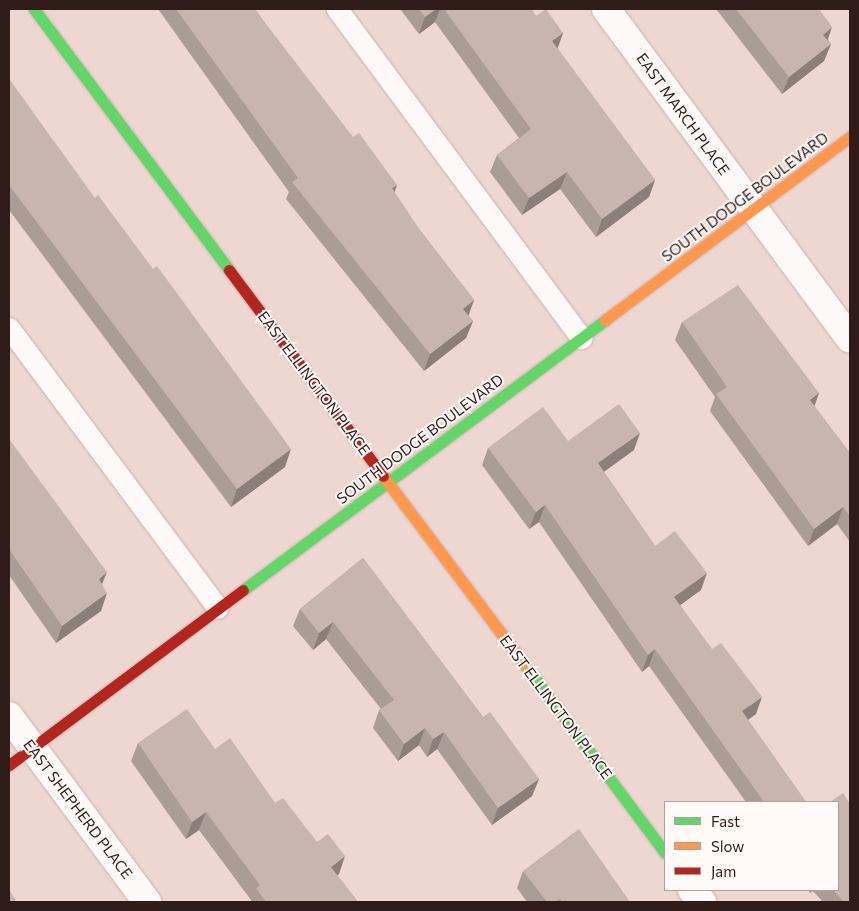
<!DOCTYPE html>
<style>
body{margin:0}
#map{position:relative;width:859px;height:911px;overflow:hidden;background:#eed6d1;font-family:Commissioner,sans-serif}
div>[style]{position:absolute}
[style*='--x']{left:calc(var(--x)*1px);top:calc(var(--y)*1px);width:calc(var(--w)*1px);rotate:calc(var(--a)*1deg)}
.roads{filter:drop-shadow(0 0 1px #c6b2ad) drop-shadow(0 0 1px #c6b2ad)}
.lane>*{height:21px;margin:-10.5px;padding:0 10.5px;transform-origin:10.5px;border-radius:10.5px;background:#fcf9f8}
.street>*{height:28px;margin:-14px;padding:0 14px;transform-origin:14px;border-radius:14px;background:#fcf9f8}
.fast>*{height:11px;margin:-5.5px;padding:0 5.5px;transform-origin:5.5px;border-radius:5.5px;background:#63d668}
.slow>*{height:11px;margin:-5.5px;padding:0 5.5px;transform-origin:5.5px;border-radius:5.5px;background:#ff974d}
.jam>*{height:11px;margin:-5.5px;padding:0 5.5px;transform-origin:5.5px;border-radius:5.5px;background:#b3261e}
.wall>*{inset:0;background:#ac9c96}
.shaded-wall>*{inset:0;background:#8c7f7a}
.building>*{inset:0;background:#c8b5ae}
span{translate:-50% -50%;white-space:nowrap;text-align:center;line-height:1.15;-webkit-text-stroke:4px #fff9f8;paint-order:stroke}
.street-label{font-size:15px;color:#2f1c18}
.frame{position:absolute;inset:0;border:10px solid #2f1c18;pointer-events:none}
.legend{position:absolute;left:664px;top:801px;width:175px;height:90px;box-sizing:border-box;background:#fff9f8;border:1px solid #aca19e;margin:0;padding:6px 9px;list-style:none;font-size:15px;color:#2f1c18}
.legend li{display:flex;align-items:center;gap:10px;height:25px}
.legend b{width:25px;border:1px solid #aca19e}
</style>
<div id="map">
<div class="roads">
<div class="lane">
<i style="--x:337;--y:9;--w:410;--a:53.4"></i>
<i style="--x:9;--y:328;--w:349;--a:53.3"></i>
</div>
<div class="street">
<i style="--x:606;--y:9;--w:410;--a:53.5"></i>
<i style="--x:9;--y:716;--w:232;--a:53.4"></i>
<i style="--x:692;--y:890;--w:16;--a:50"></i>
</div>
<div class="fast">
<i style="--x:34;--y:9;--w:326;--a:53.2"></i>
<i style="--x:243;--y:590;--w:452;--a:-36.7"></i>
<i style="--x:525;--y:665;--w:234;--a:53.3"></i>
</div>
<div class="slow">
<i style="--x:605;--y:320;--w:306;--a:-36.8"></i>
<i style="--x:383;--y:476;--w:236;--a:53.1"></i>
</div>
<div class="jam">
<i style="--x:229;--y:270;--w:257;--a:53.2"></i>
<i style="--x:9;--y:765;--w:292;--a:-36.8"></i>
</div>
</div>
<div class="wall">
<i style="clip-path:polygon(158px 9px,255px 9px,265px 23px,394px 192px,419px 229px,474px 300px,468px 315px,473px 321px,466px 338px,424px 371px,286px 199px,289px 192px)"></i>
<i style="clip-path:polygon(400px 9px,531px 9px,536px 16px,563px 33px,557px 48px,655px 180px,649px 197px,596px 237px,560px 189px,522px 215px,490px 172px,497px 155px,519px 138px,435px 22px,419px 34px)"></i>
<i style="clip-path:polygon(716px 9px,819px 9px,828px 40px,831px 44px,824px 61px,782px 94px)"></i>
<i style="clip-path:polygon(9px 79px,285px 467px,231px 507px,9px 210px)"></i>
<i style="clip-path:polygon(682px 322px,819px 393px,814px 406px,850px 453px,850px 542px,837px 524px,808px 546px,710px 411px,715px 397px,675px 340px)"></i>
<i style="clip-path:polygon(9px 439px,102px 584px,101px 611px,56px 643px,9px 575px)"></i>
<i style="clip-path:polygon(568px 441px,634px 450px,604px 472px,655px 546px,701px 590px,680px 605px,756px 714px,748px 720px,806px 802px,746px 802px,649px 666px,642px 672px,539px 522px,529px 529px,482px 465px,488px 448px)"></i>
<i style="clip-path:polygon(363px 558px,483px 717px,539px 779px,532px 796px,492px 825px,437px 749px,427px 757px,419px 745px,398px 761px,373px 728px,379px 710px,381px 709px,326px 639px,313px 650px,293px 626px,300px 609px)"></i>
<i style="clip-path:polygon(138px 743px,215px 749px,275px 803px,339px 874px,337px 875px,358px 902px,251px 902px,251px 900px,199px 830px,186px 839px,131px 761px)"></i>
<i style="clip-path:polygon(523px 871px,630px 902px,527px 902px,517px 888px)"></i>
<i style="clip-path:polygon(808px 890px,838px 890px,850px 902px,823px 902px,813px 891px,810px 893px)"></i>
</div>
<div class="shaded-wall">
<i style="clip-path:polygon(436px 9px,440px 9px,435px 22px,419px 34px,425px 17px)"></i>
<i style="clip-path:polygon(832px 27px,826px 45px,823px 35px)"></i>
<i style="clip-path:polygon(563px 33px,557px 50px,552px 41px)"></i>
<i style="clip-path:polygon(831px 44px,824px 61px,782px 94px,789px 77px)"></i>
<i style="clip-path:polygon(567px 172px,560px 189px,522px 215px,529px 198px)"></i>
<i style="clip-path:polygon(655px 180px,649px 197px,596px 237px,602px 219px)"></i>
<i style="clip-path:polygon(397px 185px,391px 202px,392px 188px)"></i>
<i style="clip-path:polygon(474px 300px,468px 317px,463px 309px)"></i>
<i style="clip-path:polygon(473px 321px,466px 338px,424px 371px,430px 354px)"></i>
<i style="clip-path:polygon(819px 393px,813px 410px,810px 400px)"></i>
<i style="clip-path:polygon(640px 433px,634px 450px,592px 480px,598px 463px)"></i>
<i style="clip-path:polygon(291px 449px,285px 467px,231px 507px,237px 489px)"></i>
<i style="clip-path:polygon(545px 505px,539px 522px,529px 529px,536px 512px)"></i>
<i style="clip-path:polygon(843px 507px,837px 524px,808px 546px,814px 529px)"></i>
<i style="clip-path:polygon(107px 572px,100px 589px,99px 579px)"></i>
<i style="clip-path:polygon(707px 573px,701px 590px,668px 614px,674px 597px)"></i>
<i style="clip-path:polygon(107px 593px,101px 611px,56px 643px,62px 626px)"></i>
<i style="clip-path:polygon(333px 622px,326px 639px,313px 650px,319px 633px)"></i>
<i style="clip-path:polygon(655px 649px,649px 666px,642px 672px,648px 655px)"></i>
<i style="clip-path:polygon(762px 697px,756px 714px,736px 728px,742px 711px)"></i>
<i style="clip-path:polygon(425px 728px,419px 745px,398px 761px,404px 744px)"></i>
<i style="clip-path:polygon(444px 732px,437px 749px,427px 757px,433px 739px)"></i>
<i style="clip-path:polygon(539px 779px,532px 796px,492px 825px,498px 808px)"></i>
<i style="clip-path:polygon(206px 812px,199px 830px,186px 839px,192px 822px)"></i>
<i style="clip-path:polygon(345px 856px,339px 874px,325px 885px,331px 867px)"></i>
</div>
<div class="building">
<i style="clip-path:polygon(176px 9px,255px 9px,265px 23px,353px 137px,359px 133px,397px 185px,392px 188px,419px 229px,474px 300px,463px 309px,473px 321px,430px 354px,292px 182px,298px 178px)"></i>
<i style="clip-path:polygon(419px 9px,436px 9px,425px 17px)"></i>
<i style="clip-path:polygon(444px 9px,531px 9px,536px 16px,546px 9px,563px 33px,552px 41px,655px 180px,602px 219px,567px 172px,529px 198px,497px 155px,531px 129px)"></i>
<i style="clip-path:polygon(736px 9px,819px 9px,832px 27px,823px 35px,831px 44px,789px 77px)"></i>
<i style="clip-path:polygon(9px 79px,95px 198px,98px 195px,153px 269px,157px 266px,291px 449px,237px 489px,9px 185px)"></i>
<i style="clip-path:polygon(738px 285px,819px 393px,810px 400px,850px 453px,850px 516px,843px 507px,814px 529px,716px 394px,727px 387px,682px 322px)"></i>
<i style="clip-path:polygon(619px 404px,640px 433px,598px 463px,655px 546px,675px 531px,707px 573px,674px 597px,712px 649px,721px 643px,762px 697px,742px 711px,806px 802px,764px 802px,655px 649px,648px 655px,545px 505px,536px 512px,488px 448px,543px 407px,568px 441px)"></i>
<i style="clip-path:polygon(9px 439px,107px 572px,99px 579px,107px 593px,62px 626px,9px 549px)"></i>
<i style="clip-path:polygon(363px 558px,483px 717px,490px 712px,539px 779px,498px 808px,444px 732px,433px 739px,425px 728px,404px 744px,379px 710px,394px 700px,333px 622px,319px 633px,300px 609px)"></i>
<i style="clip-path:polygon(187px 709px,215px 749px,230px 738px,275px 803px,283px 798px,317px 842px,328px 834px,345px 856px,331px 867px,358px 902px,266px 902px,256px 888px,260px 885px,206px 812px,192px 822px,138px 743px)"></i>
<i style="clip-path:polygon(843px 793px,850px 804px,850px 902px,844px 902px,833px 890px,838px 890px,838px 802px,830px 802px)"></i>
<i style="clip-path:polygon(579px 829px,630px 902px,562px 902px,560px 899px,555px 902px,547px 902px,523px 871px)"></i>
<i style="clip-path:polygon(9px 890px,16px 900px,13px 902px,9px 902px)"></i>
</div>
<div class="street-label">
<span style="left:683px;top:114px;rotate:54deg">EAST MARCH PLACE</span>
<span style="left:745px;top:197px;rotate:-37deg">SOUTH DODGE BOULEVARD</span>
<span style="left:314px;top:383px;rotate:53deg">EAST ELLINGTON PLACE</span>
<span style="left:420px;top:439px;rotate:-37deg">SOUTH DODGE BOULEVARD</span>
<span style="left:556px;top:707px;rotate:53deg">EAST ELLINGTON PLACE</span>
<span style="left:78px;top:809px;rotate:53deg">EAST SHEPHERD PLACE</span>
</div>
<div class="frame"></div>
<ul class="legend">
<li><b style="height:6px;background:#63d668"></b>Fast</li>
<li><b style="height:6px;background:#ff974d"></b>Slow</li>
<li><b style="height:6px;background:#b3261e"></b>Jam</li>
</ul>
</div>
